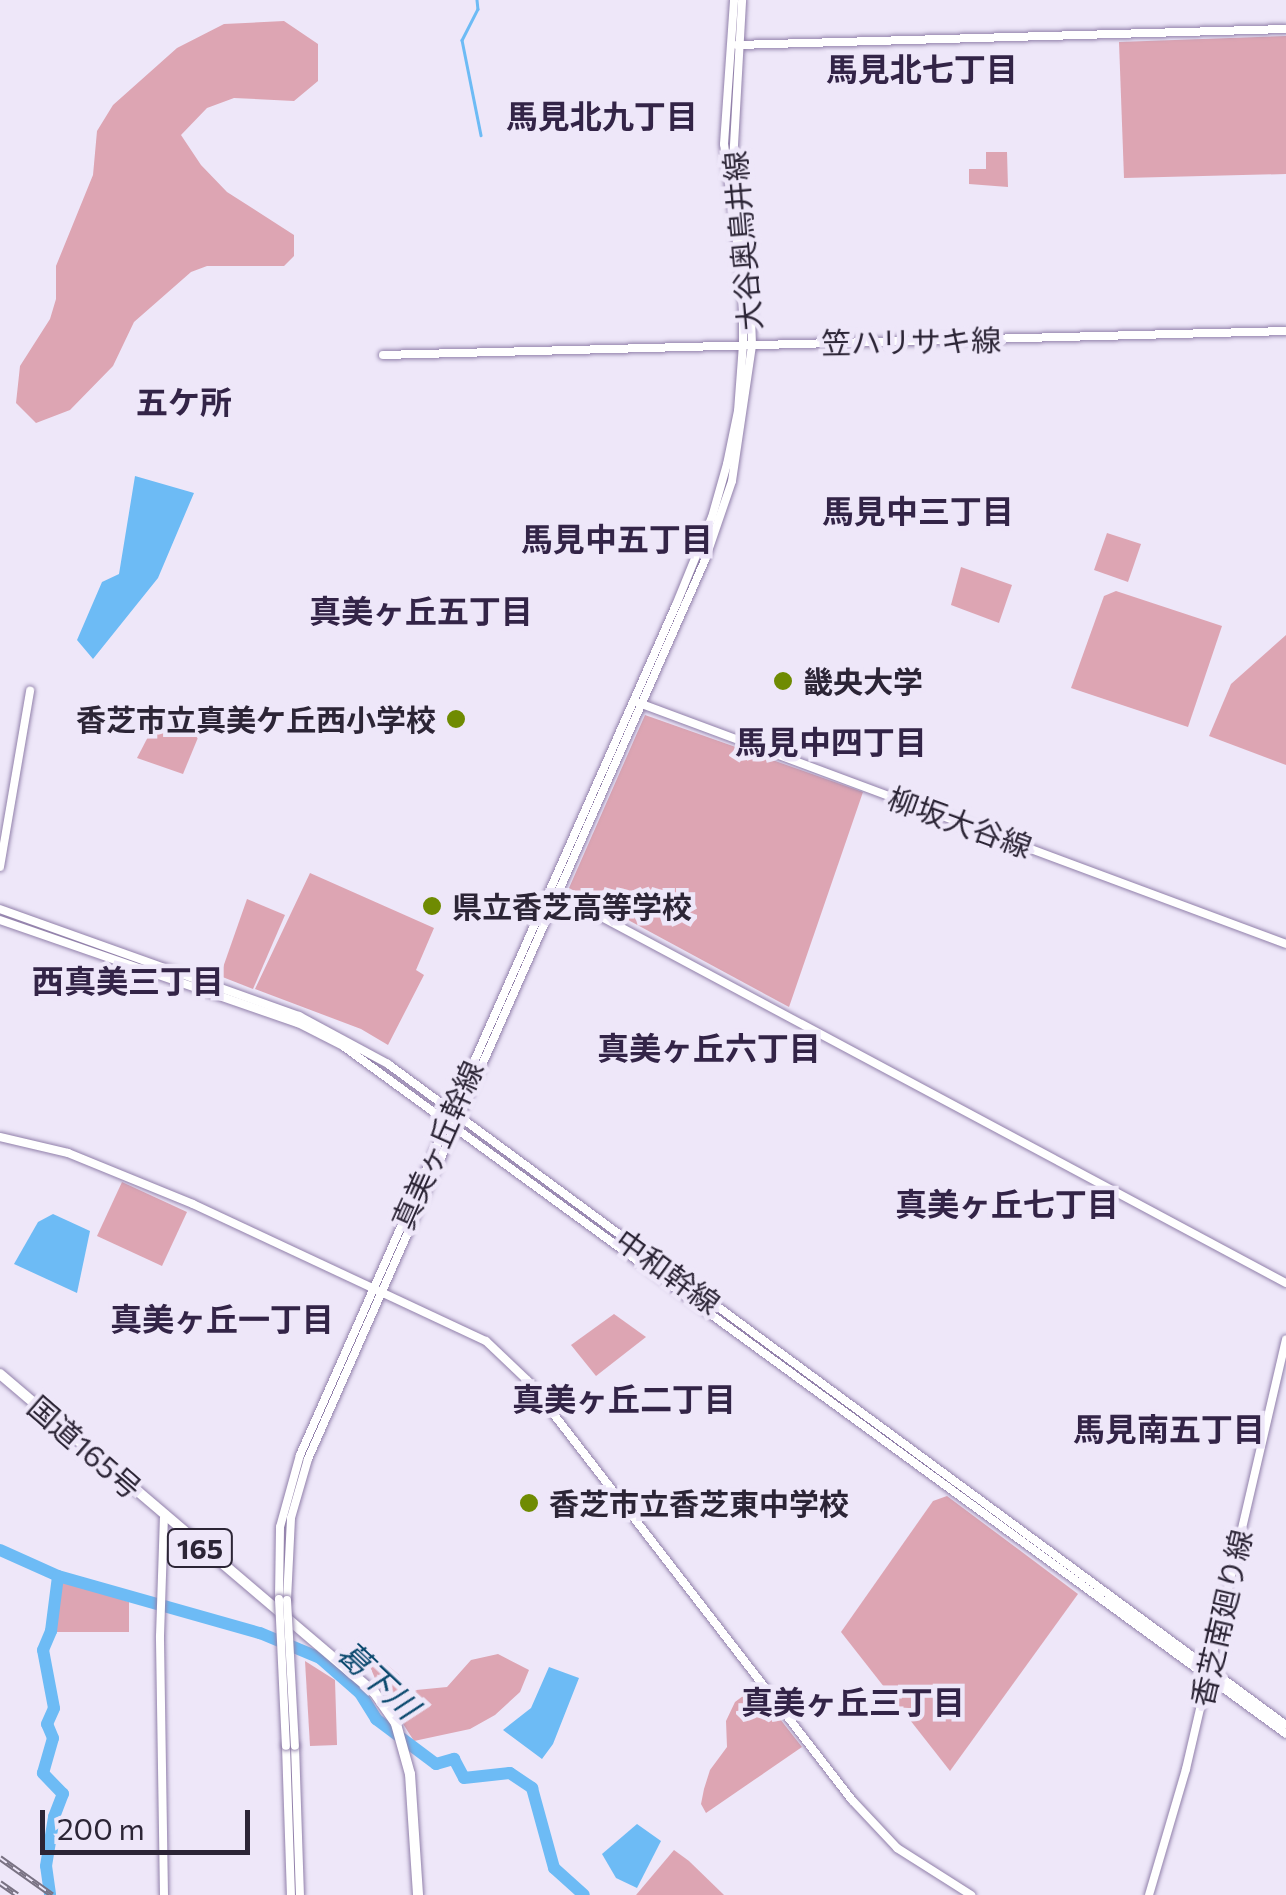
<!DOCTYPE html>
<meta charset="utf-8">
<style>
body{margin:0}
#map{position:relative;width:1286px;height:1895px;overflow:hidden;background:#eee7f9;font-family:Commissioner,"Noto Sans JP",sans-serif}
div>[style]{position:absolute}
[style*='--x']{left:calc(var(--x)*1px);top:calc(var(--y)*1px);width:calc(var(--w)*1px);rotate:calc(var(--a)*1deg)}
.green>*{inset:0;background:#dda5b3}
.water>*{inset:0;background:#6dbbf5}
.stream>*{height:2.5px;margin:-1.25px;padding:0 1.25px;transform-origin:1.25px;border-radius:1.25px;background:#6dbbf5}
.river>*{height:12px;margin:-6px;padding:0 6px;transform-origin:6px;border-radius:6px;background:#6dbbf5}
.roads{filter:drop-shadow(0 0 2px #9180aa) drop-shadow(0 0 2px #9180aa)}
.tertiary>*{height:8px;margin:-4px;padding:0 4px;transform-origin:4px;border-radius:4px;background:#fff}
.secondary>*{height:8px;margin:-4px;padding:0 4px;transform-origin:4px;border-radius:4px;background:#fff}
.trunk>*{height:10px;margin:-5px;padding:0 5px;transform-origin:5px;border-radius:5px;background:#fff}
.rail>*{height:6px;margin-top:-3px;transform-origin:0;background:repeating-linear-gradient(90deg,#eee7f9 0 8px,#797283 0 16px);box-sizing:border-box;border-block:2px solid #797283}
.bridges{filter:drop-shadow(0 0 2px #9180aa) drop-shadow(0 0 2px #9180aa)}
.tertiary-bridge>*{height:8px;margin:-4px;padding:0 4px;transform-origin:4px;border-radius:4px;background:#fff}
.dots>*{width:28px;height:28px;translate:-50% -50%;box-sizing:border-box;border:5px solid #eee7f9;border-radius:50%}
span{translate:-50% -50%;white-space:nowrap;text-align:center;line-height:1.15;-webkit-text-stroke:9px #eee7f9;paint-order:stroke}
.shield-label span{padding:2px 8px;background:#eee7f9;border:2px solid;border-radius:8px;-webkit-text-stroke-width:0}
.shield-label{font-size:28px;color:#2c2536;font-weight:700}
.street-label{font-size:30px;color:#2c2536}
.poi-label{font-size:30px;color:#2c2536;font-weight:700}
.left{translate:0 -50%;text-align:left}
.right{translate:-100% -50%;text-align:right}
.neighbourhood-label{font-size:32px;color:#332447;font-weight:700}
.water-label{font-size:32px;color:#0b496e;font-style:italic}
.scale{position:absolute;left:40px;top:1810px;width:210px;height:45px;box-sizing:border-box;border:5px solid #2c2536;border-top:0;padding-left:12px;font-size:30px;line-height:35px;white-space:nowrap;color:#2c2536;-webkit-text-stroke:8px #eee7f9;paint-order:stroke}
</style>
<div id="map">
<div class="green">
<i style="clip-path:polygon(284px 21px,318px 44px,318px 81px,294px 101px,234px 98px,207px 108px,181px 135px,201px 165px,227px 192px,294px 235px,294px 256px,284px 266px,207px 266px,191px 272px,134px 322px,113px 366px,70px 410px,36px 423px,16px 403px,20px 366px,50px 319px,56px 299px,56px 266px,93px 175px,97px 131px,113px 105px,177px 48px,224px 24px)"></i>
<i style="clip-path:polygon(1286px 36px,1286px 174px,1124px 178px,1119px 42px)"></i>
<i style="clip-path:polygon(986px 152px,1007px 152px,1008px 187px,969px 184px,969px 169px,986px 169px)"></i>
<i style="clip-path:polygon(1107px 533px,1141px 544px,1128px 582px,1094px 570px)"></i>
<i style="clip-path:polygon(961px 567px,1012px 585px,999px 623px,951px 605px)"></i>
<i style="clip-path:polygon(1116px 591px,1222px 626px,1188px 727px,1071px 688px,1104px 596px)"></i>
<i style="clip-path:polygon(1286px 635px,1286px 765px,1209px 736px,1231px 684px)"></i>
<i style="clip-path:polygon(645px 715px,863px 792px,789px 1007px,569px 888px)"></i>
<i style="clip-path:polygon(204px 723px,183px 774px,137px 758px,150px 733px)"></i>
<i style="clip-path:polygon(310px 873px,434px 928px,416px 970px,424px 975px,388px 1045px,361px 1029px,255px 989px)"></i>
<i style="clip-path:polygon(247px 899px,285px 915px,253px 989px,220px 976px)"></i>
<i style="clip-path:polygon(122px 1182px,187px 1212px,162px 1266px,97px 1236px)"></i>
<i style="clip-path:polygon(614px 1314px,646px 1337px,596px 1376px,571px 1345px)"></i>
<i style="clip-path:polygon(947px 1496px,1078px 1594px,950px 1771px,841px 1632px,933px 1501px)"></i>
<i style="clip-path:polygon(61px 1579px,129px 1602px,129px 1632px,53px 1632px)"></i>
<i style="clip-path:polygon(374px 1653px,399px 1675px,406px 1691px,447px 1687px,471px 1660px,498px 1654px,529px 1670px,520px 1692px,495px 1715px,470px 1729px,414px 1741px,377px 1683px,368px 1662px)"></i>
<i style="clip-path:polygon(305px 1661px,335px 1680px,337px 1745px,310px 1746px)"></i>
<i style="clip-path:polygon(755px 1687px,802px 1747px,706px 1813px,701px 1804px,704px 1789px,710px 1770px,727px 1747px,726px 1721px,735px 1702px)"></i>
<i style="clip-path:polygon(674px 1850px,689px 1861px,724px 1895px,636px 1895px)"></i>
</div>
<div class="water">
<i style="clip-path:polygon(135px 476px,194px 493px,158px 578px,93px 659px,77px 640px,102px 582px,119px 574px)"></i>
<i style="clip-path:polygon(53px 1214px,90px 1231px,77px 1293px,14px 1264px,38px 1222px)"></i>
<i style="clip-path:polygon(549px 1667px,579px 1678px,553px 1744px,542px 1759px,503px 1730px,531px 1708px)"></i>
<i style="clip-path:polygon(637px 1824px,661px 1841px,637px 1888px,616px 1878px,602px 1854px)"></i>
</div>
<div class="stream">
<i style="--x:477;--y:0;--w:9;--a:84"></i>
<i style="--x:478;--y:9;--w:35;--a:117"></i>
<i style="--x:462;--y:40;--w:97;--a:78.7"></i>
<i style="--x:50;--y:1894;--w:1;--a:90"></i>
</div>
<div class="river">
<i style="--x:0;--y:1550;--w:64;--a:24.1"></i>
<i style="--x:58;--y:1576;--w:210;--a:15.8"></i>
<i style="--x:260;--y:1633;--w:65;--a:22.6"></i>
<i style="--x:320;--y:1658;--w:53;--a:41.2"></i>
<i style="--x:360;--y:1693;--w:31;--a:58"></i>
<i style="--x:376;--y:1719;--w:75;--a:36.9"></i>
<i style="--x:436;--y:1764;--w:19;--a:-16"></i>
<i style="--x:454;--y:1759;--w:21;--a:62"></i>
<i style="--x:464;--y:1778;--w:46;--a:-6.2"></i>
<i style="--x:510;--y:1773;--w:27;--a:34"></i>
<i style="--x:532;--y:1788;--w:83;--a:74.6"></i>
<i style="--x:554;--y:1868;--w:40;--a:42"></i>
<i style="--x:50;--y:1894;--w:28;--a:-98"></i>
<i style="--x:46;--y:1866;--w:50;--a:-80.7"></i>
<i style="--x:54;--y:1817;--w:25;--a:-69"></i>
<i style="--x:63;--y:1794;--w:29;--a:-134"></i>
<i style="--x:43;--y:1773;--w:36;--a:-74"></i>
<i style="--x:53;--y:1738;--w:15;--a:-113"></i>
<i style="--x:47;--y:1724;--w:17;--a:-66"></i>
<i style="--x:54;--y:1708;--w:59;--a:-100.7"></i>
<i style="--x:43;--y:1650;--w:21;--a:-67"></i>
<i style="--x:51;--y:1631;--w:55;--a:-82.7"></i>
</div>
<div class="roads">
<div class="tertiary">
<i style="--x:737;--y:45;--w:549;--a:-1.67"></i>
<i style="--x:383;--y:355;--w:903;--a:-1.52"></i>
<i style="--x:639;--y:703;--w:690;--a:20.43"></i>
<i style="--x:0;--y:867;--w:179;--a:-80.3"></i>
<i style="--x:553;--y:891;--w:831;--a:28.14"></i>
<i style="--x:0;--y:1137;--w:70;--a:13.2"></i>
<i style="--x:68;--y:1153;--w:135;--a:22.2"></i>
<i style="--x:193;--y:1204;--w:323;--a:25.1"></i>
<i style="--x:486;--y:1341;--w:58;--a:43.6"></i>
<i style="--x:528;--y:1381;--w:530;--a:52.29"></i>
<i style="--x:852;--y:1800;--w:66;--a:46.8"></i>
<i style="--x:897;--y:1848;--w:88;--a:32.4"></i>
<i style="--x:279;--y:1599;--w:72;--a:-89.2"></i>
<i style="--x:280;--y:1527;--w:75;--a:-74.5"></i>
<i style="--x:300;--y:1455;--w:929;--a:-66.14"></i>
<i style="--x:676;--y:605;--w:95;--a:-67.8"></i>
<i style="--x:712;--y:517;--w:55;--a:-74.2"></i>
<i style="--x:727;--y:464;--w:54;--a:-78.3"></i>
<i style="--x:738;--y:411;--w:66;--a:-85.7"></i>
<i style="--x:743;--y:345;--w:57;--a:-90"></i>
<i style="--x:743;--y:288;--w:145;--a:-97.5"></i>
<i style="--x:724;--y:144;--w:144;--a:-86"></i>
<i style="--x:287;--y:1600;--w:82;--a:-87.2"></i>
<i style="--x:291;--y:1518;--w:61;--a:-73.9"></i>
<i style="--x:308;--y:1459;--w:983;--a:-66.17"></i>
<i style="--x:705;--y:560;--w:83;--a:-71.1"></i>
<i style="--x:732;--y:481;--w:137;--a:-81.6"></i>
<i style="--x:752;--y:345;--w:58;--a:-92"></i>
<i style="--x:750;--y:287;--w:125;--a:-97.8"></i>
<i style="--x:733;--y:163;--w:163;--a:-86.8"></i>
<i style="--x:286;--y:1746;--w:149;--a:88.1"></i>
<i style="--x:295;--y:1746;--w:149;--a:88.1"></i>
<i style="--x:164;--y:1895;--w:259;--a:-90.9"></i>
<i style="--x:160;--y:1636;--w:118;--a:-88.1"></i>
<i style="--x:1149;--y:1895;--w:131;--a:-73.6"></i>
<i style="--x:1186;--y:1769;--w:441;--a:-76.9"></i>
</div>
<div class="secondary">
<i style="--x:0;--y:909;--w:318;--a:19.7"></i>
<i style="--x:299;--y:1016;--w:101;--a:28.3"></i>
<i style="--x:388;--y:1064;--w:1115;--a:36.36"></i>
<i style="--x:0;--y:920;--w:315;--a:19.1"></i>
<i style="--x:298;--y:1023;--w:51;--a:27.1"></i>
<i style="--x:343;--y:1046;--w:1167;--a:36.11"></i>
</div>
<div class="trunk">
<i style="--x:0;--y:1374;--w:491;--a:40.4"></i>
<i style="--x:374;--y:1692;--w:39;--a:55"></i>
<i style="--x:396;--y:1724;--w:52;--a:74.4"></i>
<i style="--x:410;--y:1774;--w:121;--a:86.2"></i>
</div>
</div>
<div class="rail">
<i style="--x:0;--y:1858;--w:64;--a:35.4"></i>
<i style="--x:0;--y:1883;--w:21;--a:35"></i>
</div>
<div class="bridges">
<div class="tertiary-bridge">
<i style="--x:279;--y:1599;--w:147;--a:87.3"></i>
<i style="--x:287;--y:1600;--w:146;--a:86.9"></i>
</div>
</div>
<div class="dots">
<i style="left:783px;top:681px;background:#6f8b02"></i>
<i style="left:456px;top:719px;background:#6f8b02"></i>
<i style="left:432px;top:906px;background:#6f8b02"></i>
<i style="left:529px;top:1503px;background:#6f8b02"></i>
</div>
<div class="shield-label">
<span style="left:200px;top:1548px">165</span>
</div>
<div class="street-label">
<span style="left:742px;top:241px;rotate:-95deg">大谷奥鳥井線</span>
<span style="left:911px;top:341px;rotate:-1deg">笠ハリサキ線</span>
<span style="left:960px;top:822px;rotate:20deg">柳坂大谷線</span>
<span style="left:437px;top:1145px;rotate:-66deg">真美ヶ丘幹線</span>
<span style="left:668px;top:1271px;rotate:36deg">中和幹線</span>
<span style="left:85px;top:1447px;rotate:41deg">国道165号</span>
<span style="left:1221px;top:1618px;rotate:-77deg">香芝南廻り線</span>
</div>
<div class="poi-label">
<span class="left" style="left:803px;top:681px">畿央大学</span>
<span class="right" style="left:436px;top:719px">香芝市立真美ケ丘西小学校</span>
<span class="left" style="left:452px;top:906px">県立香芝高等学校</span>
<span class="left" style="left:549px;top:1503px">香芝市立香芝東中学校</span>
</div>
<div class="neighbourhood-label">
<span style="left:922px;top:68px">馬見北七丁目</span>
<span style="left:602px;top:115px">馬見北九丁目</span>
<span style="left:184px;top:401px">五ケ所</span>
<span style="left:918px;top:510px">馬見中三丁目</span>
<span style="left:617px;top:538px">馬見中五丁目</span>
<span style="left:421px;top:610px">真美ヶ丘五丁目</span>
<span style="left:831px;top:741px">馬見中四丁目</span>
<span style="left:128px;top:980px">西真美三丁目</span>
<span style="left:709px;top:1047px">真美ヶ丘六丁目</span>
<span style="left:1007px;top:1203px">真美ヶ丘七丁目</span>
<span style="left:222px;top:1318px">真美ヶ丘一丁目</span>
<span style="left:624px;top:1398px">真美ヶ丘二丁目</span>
<span style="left:1169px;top:1428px">馬見南五丁目</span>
<span style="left:853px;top:1701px">真美ヶ丘三丁目</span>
</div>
<div class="water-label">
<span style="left:379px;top:1679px;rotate:43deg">葛下川</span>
</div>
<div class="scale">200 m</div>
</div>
